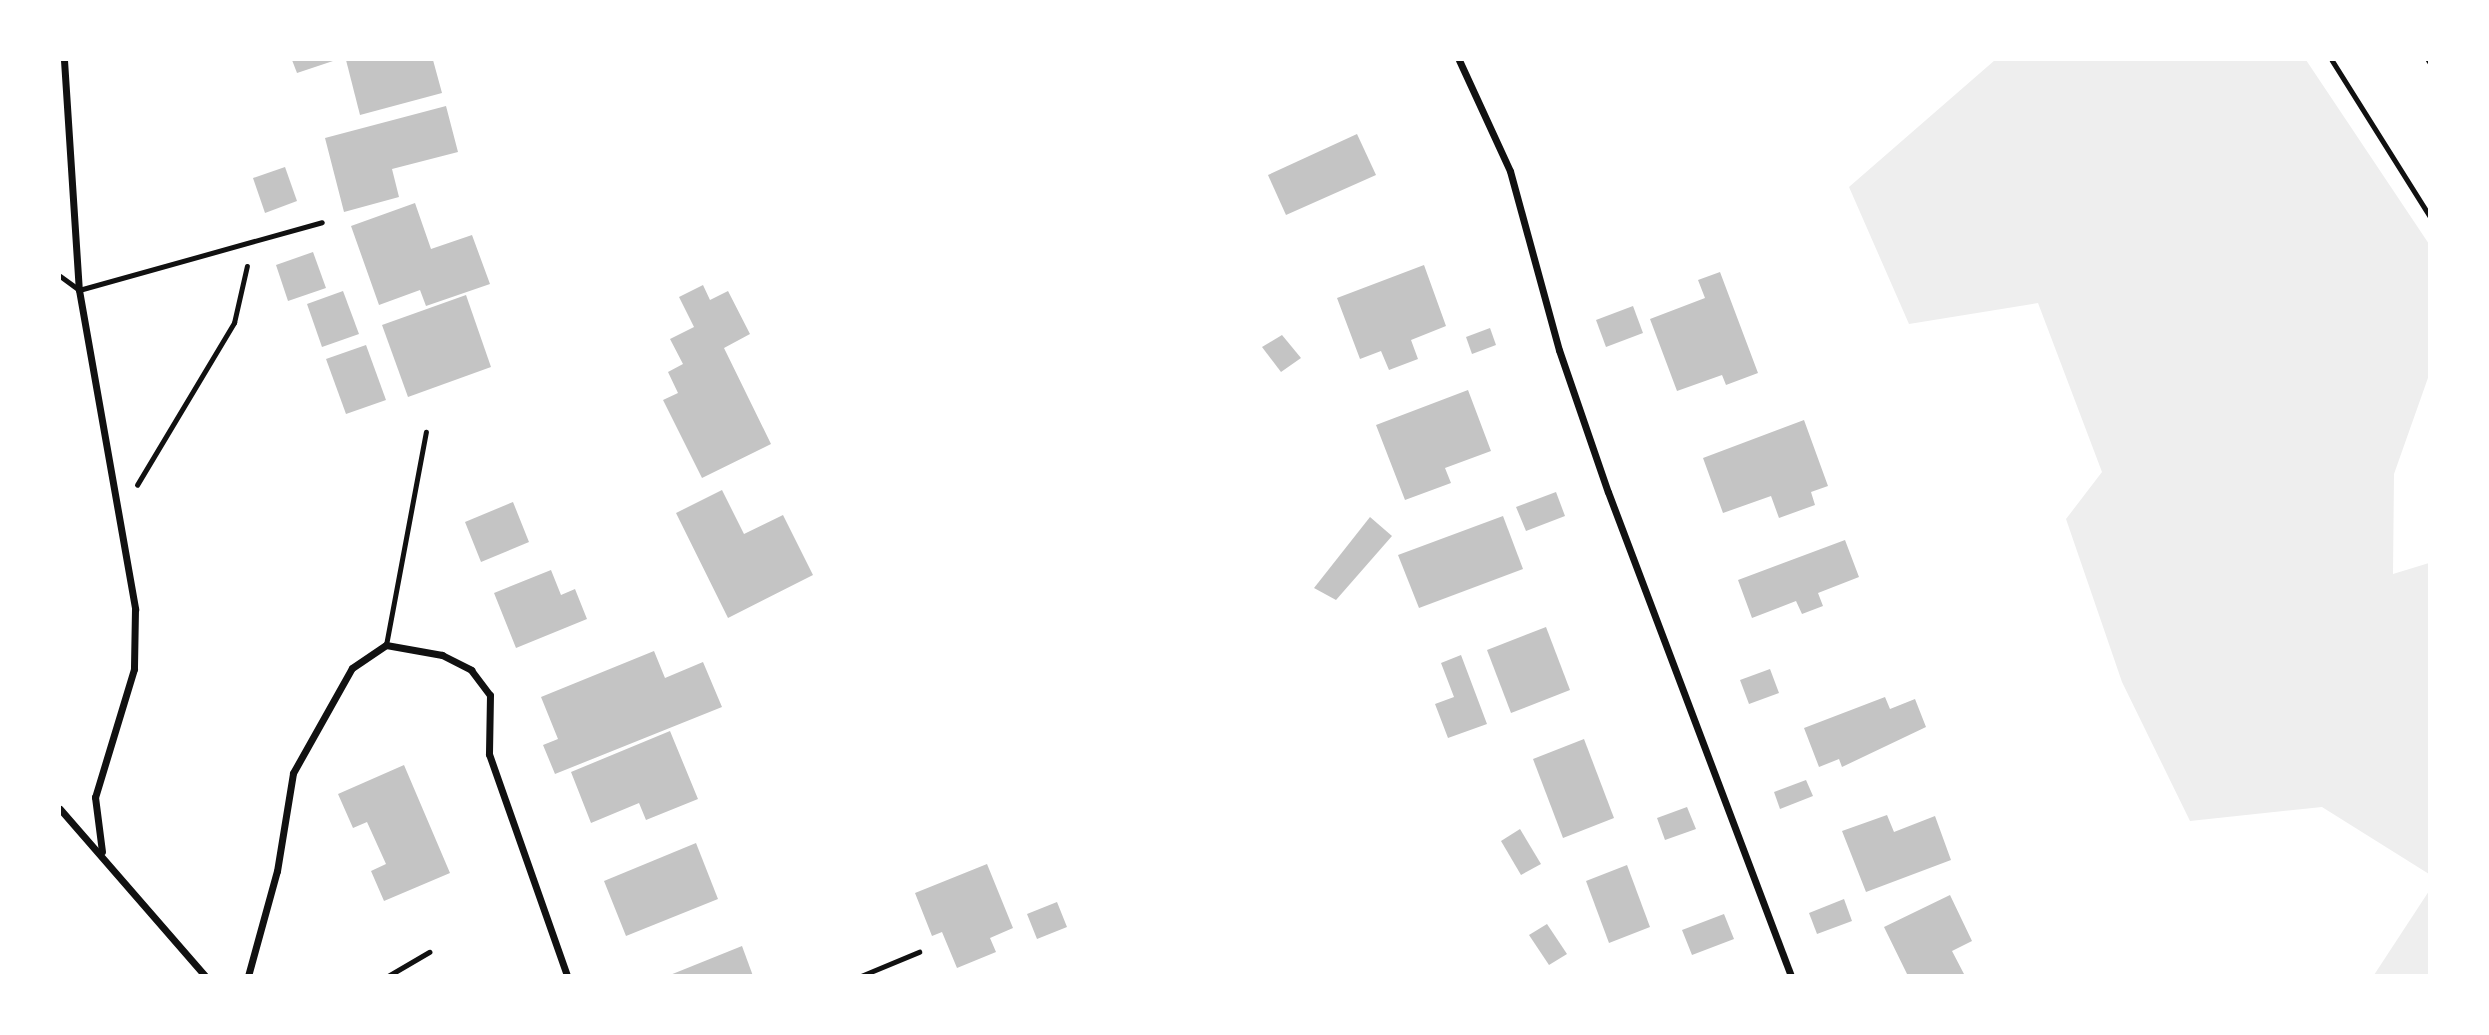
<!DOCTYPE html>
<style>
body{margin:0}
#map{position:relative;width:2489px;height:1035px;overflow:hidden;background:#fff;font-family:Commissioner,sans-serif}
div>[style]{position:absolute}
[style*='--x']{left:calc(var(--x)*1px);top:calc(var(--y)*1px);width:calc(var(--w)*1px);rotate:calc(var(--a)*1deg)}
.green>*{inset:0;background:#eee}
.building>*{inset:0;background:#c4c4c4}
.path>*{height:4.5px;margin:-2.25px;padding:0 2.25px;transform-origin:2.25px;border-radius:2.25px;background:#111}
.service>*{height:5px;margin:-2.5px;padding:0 2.5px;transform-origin:2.5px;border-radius:2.5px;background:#111}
.minor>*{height:7px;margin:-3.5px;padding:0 3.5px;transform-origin:3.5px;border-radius:3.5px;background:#111}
span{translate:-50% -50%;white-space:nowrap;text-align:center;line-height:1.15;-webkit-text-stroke:5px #fff;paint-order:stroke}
.frame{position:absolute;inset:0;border:61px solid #fff;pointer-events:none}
</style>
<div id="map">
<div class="green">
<i style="clip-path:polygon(1995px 60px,2306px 60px,2429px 244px,2429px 375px,2394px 474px,2393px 574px,2429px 563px,2429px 874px,2322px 807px,2190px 821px,2122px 682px,2066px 519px,2102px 472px,2038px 303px,1909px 324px,1849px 187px)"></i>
<i style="clip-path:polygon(2429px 891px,2429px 975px,2374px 975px)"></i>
</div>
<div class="building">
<i style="clip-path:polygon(292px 60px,336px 60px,297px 73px)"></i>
<i style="clip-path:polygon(346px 60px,433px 60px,442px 93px,360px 115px)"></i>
<i style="clip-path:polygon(446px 106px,458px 152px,392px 169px,399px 197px,344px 212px,325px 138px)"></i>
<i style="clip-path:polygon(1357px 134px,1376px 175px,1286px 215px,1268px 175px)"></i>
<i style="clip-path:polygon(285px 167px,297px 201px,265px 213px,253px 178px)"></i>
<i style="clip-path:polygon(415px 203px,431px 249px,472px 235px,490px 284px,426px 306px,420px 290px,379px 305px,351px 226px)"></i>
<i style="clip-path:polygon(313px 252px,326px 288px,288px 301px,276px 265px)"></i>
<i style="clip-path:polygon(1424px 265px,1446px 326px,1411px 340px,1418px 359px,1389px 370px,1381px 351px,1360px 359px,1337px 298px)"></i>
<i style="clip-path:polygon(1720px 272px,1758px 373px,1726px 385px,1722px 375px,1677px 391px,1650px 319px,1705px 298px,1698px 280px)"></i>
<i style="clip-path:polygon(703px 285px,710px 300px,728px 291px,750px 334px,724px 348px,771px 444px,702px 478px,663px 400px,678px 393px,668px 372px,683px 364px,670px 339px,694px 327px,679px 297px)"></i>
<i style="clip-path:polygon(343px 291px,359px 334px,322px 347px,307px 304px)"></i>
<i style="clip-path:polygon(466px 295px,491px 367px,408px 397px,382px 325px)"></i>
<i style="clip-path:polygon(1633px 306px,1643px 333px,1606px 347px,1596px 320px)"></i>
<i style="clip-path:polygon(1490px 328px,1496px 345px,1472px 354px,1466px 337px)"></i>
<i style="clip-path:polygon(1282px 335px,1301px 358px,1281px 372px,1262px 347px)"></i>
<i style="clip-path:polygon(366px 345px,386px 400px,346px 414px,326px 359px)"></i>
<i style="clip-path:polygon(1468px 390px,1491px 451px,1445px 468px,1451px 483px,1405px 500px,1376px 425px)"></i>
<i style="clip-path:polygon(1804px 420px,1828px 486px,1811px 492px,1815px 505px,1779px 518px,1771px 496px,1723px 513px,1703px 458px)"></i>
<i style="clip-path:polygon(722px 490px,744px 534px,783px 515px,813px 575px,728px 618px,676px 513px)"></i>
<i style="clip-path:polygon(1556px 492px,1565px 516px,1526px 531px,1516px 507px)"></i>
<i style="clip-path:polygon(513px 502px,529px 542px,481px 562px,465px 522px)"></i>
<i style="clip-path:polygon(1503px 516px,1523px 569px,1419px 608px,1398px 555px)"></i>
<i style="clip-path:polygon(1370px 517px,1392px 536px,1336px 600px,1314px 588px)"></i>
<i style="clip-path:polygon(1845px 540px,1859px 577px,1818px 593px,1823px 606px,1802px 614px,1796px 601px,1752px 618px,1738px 580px)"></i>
<i style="clip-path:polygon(551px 570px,561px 595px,575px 589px,587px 619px,516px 648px,494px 593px)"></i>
<i style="clip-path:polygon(1546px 627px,1570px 690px,1511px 713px,1487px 650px)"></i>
<i style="clip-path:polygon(654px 651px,665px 678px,703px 662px,722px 707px,555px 774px,543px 745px,558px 739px,541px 697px)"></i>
<i style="clip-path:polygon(1461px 655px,1487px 724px,1448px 738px,1435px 704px,1454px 697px,1441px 663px)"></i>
<i style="clip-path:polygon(1770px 669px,1779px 693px,1749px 704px,1740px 680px)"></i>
<i style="clip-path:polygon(1885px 697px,1890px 709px,1915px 699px,1926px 727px,1842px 767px,1839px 759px,1819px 767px,1804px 728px)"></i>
<i style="clip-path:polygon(670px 731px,698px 799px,646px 820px,639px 803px,591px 823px,571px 772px)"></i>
<i style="clip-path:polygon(1584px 739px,1614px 818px,1563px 838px,1533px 759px)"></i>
<i style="clip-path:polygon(404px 765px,450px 873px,384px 901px,371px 871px,386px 864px,367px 822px,353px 828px,338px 794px)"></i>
<i style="clip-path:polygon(1806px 780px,1813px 796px,1780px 809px,1774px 792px)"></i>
<i style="clip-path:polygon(1687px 807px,1696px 829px,1665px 840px,1657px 818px)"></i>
<i style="clip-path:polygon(1887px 815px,1894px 832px,1935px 816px,1951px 860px,1866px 892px,1842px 831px)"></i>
<i style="clip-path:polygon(1520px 829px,1541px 864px,1521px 875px,1501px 841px)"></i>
<i style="clip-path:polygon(696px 843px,718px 899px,626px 936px,604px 881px)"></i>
<i style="clip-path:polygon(987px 864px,1013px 928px,990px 938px,996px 952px,957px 968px,942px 932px,932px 936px,915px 893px)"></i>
<i style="clip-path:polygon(1627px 865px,1650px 927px,1609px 943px,1586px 881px)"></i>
<i style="clip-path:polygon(1950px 895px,1972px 941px,1952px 951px,1964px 974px,1908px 976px,1884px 927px)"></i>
<i style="clip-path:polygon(1844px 899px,1852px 921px,1817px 934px,1809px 913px)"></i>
<i style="clip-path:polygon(1057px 902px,1067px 927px,1037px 939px,1027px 914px)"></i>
<i style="clip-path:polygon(1724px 914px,1734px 939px,1692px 955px,1682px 930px)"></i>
<i style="clip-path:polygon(1547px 924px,1567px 954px,1549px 965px,1529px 935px)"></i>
<i style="clip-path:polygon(742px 946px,753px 976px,670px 976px,670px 975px)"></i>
</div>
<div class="path">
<i style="--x:2332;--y:60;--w:184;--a:57.9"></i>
<i style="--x:137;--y:485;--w:189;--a:-59.1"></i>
<i style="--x:234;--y:323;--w:58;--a:-77.2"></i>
<i style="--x:861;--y:976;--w:63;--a:-22.5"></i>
</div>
<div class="service">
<i style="--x:2428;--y:60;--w:4;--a:56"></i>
<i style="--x:60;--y:276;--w:24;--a:36"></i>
<i style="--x:79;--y:290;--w:252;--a:-15.6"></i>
<i style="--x:386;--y:645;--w:217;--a:-79.4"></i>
<i style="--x:388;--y:976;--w:48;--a:-30.3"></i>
</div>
<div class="minor">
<i style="--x:64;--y:60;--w:230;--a:86.3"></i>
<i style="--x:79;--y:290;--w:324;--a:80"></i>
<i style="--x:135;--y:609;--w:60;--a:91"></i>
<i style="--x:134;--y:669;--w:134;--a:106.9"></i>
<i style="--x:95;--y:797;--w:55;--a:82.7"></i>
<i style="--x:1459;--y:60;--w:122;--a:65.3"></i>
<i style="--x:1510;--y:171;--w:186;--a:74.7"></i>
<i style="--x:1559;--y:350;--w:150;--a:71"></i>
<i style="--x:1608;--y:492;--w:517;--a:69.29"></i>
<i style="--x:60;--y:809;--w:221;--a:49"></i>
<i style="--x:248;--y:976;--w:109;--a:-74.6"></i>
<i style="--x:277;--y:871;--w:99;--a:-80.7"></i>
<i style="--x:293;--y:773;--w:120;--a:-60.7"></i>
<i style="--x:352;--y:668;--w:41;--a:-34.1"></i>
<i style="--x:386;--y:645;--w:57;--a:10.1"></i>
<i style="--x:442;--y:655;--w:33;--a:27"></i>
<i style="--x:471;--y:670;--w:31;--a:53"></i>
<i style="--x:490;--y:695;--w:59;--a:91"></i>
<i style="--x:489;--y:754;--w:235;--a:70.6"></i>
</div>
<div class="frame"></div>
</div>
